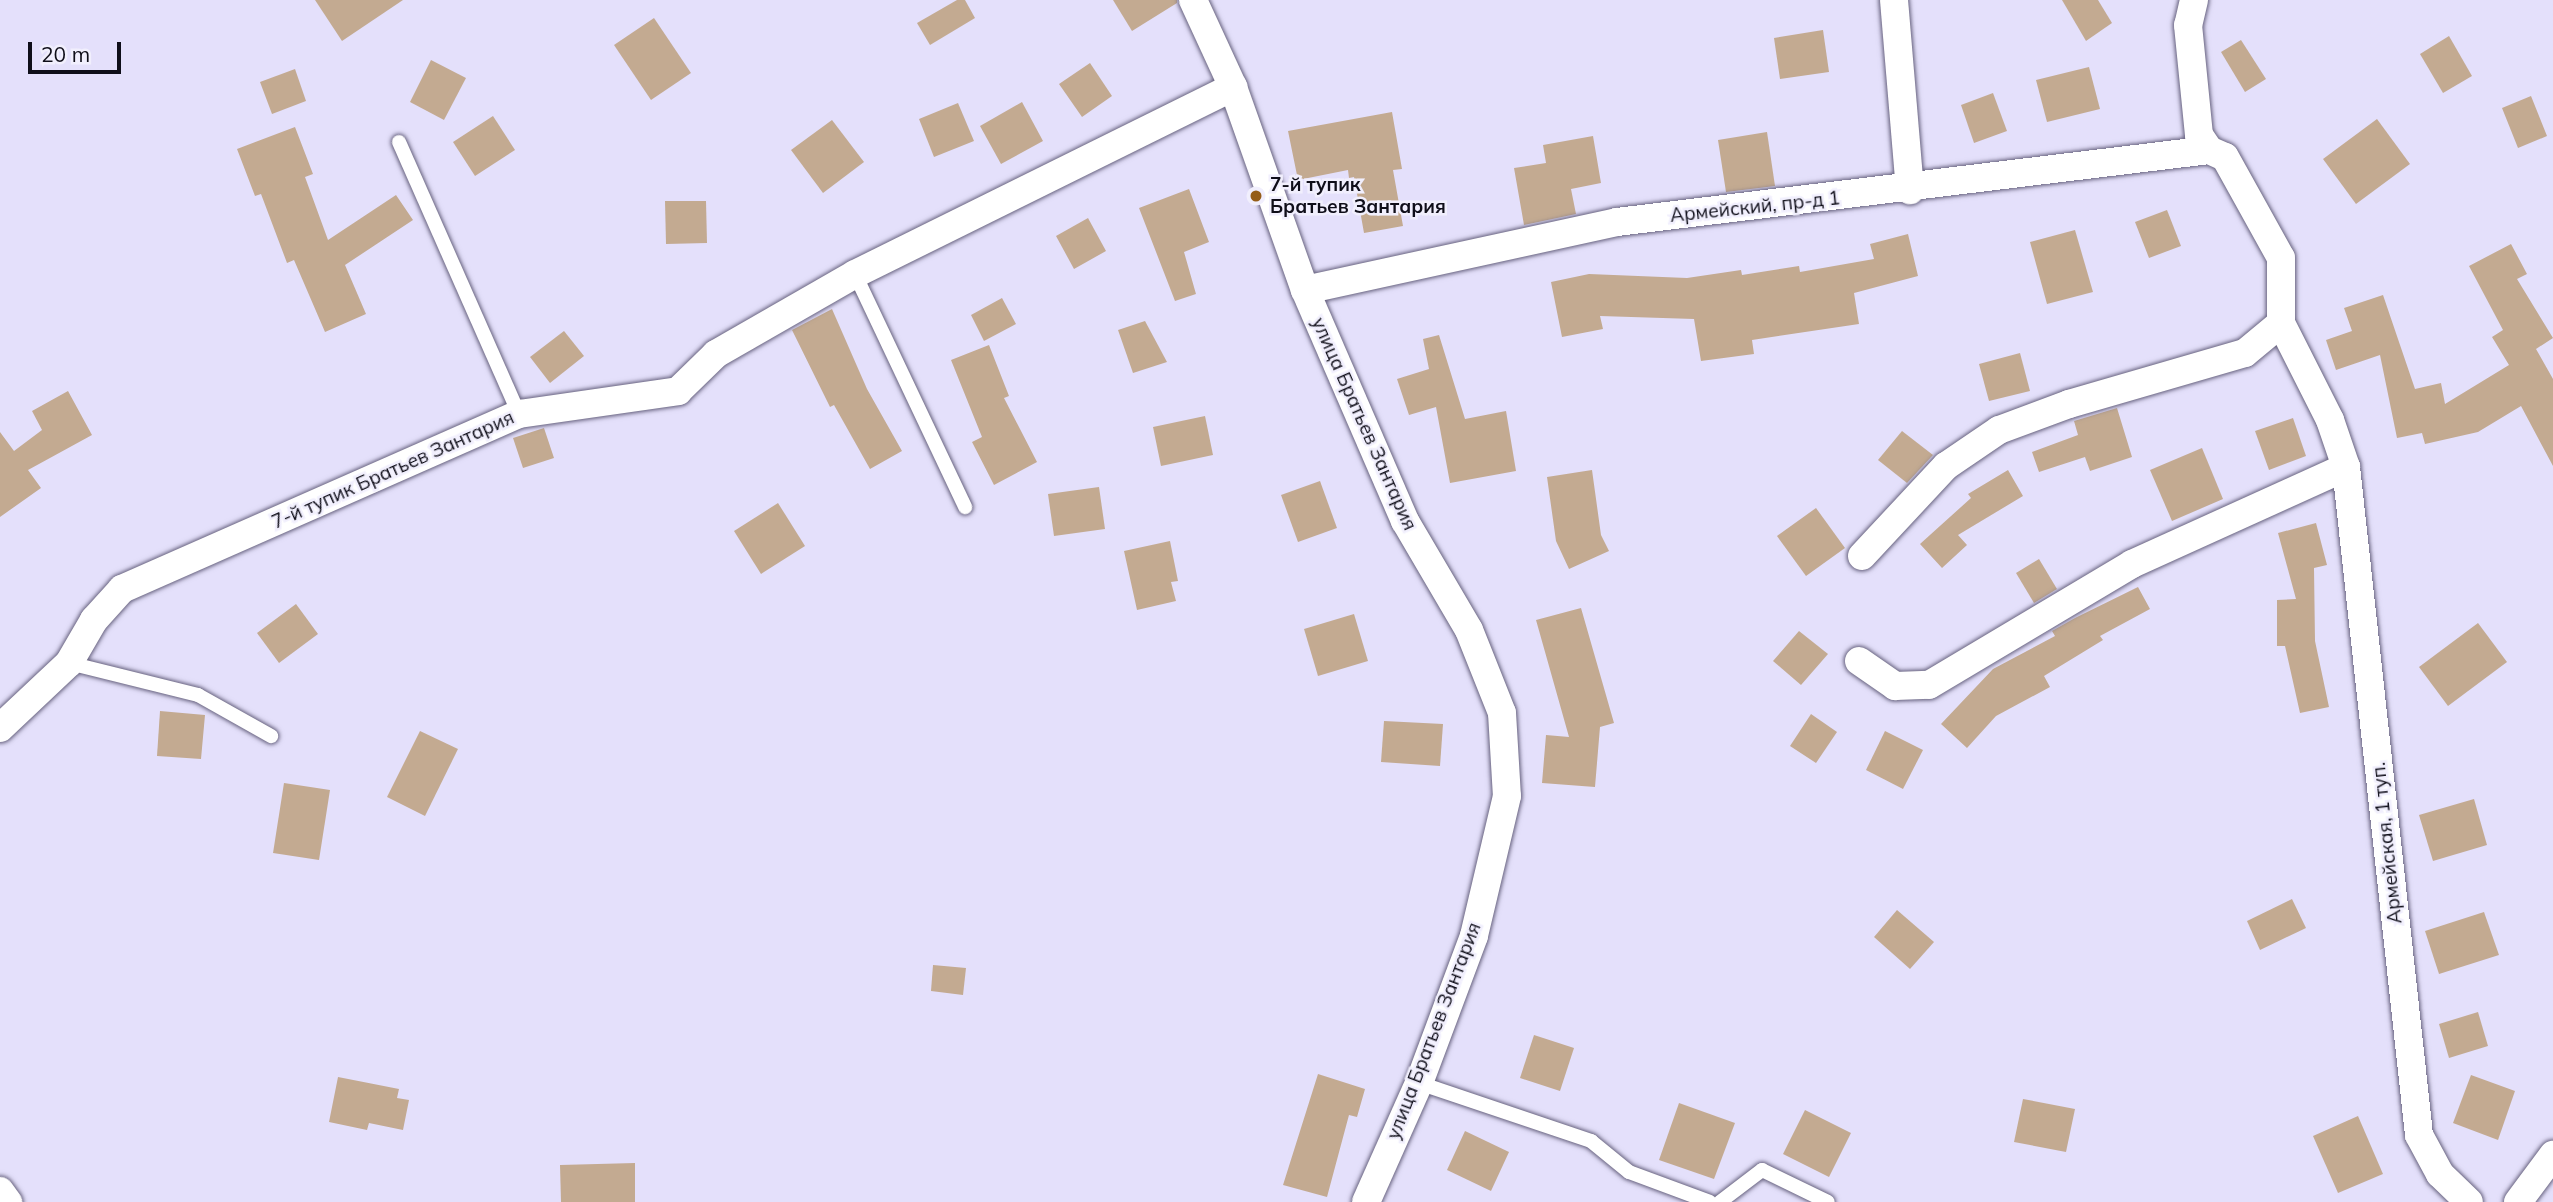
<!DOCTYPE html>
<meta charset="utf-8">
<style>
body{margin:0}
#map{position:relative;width:2553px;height:1202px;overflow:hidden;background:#e4e0fb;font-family:Mulish,sans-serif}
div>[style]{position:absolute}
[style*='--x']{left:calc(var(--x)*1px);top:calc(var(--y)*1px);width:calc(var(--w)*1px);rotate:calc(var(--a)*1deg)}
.building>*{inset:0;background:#c3aa91}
.roads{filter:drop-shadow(0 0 2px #67627f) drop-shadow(0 0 2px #67627f)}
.service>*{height:14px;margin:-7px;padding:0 7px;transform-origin:7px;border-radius:7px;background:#fff}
.minor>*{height:28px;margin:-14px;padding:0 14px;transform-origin:14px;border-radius:14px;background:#fff}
.dots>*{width:19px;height:19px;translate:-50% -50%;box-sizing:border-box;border:4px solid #f1effd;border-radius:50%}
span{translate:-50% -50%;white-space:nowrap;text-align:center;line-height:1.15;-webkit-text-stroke:5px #f1effd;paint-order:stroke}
.poi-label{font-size:19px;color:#0f0e19;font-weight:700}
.left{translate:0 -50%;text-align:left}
.street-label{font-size:19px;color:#0f0e19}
.scale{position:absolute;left:28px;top:42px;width:93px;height:32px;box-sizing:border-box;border:4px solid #0f0e19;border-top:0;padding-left:9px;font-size:21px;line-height:24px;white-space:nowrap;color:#0f0e19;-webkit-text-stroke:5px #f1effd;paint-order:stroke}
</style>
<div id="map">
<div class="building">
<i style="clip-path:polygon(315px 0,403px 0,342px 41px)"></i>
<i style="clip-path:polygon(957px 0,965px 0,975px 18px,930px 45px,917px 23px)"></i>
<i style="clip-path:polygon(1113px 0,1177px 0,1177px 3px,1132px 31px)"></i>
<i style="clip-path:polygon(2062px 0,2098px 0,2112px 23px,2086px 41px)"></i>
<i style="clip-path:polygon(654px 18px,691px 73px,651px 100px,614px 45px)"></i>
<i style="clip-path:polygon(1823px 30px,1829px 72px,1780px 79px,1774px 38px)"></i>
<i style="clip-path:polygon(2449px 36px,2472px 76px,2443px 93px,2420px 54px)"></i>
<i style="clip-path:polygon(2241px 40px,2266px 79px,2245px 92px,2221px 52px)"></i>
<i style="clip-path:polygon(431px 60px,466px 78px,444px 120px,410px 102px)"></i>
<i style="clip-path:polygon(1090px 63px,1112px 96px,1082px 117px,1059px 84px)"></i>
<i style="clip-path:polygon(2089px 67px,2100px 109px,2047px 122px,2036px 80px)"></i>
<i style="clip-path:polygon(295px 69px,306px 101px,272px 114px,260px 82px)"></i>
<i style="clip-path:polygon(1993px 93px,2007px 131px,1974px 143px,1961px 105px)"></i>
<i style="clip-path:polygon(2531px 96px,2547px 136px,2518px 148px,2502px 108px)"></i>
<i style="clip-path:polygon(1022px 102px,1043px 141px,1001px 164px,980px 126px)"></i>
<i style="clip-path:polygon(958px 103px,974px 141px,934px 157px,919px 119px)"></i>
<i style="clip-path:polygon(1392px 112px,1402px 169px,1393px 170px,1403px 226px,1364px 233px,1354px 177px,1349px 178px,1348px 170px,1298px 180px,1288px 131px)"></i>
<i style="clip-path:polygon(493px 116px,515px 150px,475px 176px,453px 142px)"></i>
<i style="clip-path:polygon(2377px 119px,2410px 164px,2356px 204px,2323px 159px)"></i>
<i style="clip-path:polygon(832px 120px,864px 162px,823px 193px,791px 150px)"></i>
<i style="clip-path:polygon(295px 127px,313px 174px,305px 177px,328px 240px,396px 195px,413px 220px,345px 265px,366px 314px,325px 332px,294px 260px,287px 263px,261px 194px,255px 196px,237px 149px)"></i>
<i style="clip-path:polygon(1767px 132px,1775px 186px,1726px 192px,1718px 140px)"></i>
<i style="clip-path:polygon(1593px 136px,1601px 183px,1571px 189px,1576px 214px,1524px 225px,1514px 168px,1546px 163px,1543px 145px)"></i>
<i style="clip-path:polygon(1189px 189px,1209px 242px,1184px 252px,1196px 294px,1175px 301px,1139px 208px)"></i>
<i style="clip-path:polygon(665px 201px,706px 201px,707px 243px,666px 244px)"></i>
<i style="clip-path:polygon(2167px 210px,2181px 246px,2149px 258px,2135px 222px)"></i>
<i style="clip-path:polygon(1088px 218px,1106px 251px,1074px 269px,1056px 236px)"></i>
<i style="clip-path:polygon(2075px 230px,2093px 292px,2047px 304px,2030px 242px)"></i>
<i style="clip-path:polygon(1908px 234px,1918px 276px,1854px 293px,1859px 324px,1752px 340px,1754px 354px,1701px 361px,1694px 319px,1600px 316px,1603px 329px,1562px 337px,1551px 282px,1589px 274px,1687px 278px,1741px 270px,1742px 275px,1799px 266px,1800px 272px,1874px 259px,1870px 244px)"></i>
<i style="clip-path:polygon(2511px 244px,2527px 274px,2517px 279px,2553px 338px,2536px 349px,2553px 379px,2553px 466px,2521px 406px,2478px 432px,2425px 444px,2422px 433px,2397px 438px,2380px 355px,2336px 370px,2326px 340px,2352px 331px,2344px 308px,2383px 295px,2415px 389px,2441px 383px,2445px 404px,2509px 365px,2492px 337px,2503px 330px,2469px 266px)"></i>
<i style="clip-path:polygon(1002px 298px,1016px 324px,984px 341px,971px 315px)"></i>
<i style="clip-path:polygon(832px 309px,867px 389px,902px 451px,870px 469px,834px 405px,830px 407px,792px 330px)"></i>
<i style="clip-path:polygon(1145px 321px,1167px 362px,1133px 373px,1118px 330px)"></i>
<i style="clip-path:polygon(564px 331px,584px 356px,550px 383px,530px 357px)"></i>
<i style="clip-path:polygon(1439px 335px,1465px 419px,1506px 411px,1516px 471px,1450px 483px,1436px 407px,1409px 415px,1397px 379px,1429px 369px,1423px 339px)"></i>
<i style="clip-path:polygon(989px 345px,1009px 396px,1004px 398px,1037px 462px,994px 485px,972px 442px,982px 437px,951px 360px)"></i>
<i style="clip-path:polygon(2020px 353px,2030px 391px,1989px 401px,1979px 364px)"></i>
<i style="clip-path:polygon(68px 391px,92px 435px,28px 470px,41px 488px,0 517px,0 432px,14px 451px,42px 430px,32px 411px)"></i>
<i style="clip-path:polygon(2117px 408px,2132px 457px,2090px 471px,2085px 457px,2039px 472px,2032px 452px,2078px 435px,2074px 421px)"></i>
<i style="clip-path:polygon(1205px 416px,1213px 455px,1161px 466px,1153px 427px)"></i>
<i style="clip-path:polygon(2293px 418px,2306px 456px,2269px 470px,2255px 431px)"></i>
<i style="clip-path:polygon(544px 428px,554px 458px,523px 468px,513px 438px)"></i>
<i style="clip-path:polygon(1902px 431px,1933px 455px,1907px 483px,1878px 460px)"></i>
<i style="clip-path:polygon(2202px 448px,2223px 499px,2172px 521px,2150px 470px)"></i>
<i style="clip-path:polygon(1592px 470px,1601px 535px,1609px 551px,1569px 569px,1556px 541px,1547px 477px)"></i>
<i style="clip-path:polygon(2008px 470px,2023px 496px,1958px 535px,1967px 545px,1942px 568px,1920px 544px,1971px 498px,1968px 494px)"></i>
<i style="clip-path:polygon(1320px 481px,1337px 528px,1298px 542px,1281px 495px)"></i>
<i style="clip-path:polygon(1099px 487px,1105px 529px,1054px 536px,1048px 494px)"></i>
<i style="clip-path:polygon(778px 503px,805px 546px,761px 574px,734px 531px)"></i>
<i style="clip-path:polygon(1816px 508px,1845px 548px,1806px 576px,1777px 536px)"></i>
<i style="clip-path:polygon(2316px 523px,2327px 565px,2314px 568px,2315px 641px,2329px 707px,2300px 713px,2285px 646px,2277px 646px,2277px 600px,2296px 599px,2278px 533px)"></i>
<i style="clip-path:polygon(1170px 541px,1178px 581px,1171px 582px,1176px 601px,1137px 610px,1124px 551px)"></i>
<i style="clip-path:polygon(2039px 559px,2057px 589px,2034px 603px,2016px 573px)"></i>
<i style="clip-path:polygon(2138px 587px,2150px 609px,2100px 636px,2103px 640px,2044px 676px,2050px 687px,1996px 716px,1967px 748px,1941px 724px,1993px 669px,2055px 636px,2052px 631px,2075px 618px)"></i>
<i style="clip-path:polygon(296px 604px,318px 634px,279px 663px,257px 633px)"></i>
<i style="clip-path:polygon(1581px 608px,1614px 723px,1600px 727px,1595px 787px,1542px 783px,1546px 735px,1569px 737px,1536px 620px)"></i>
<i style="clip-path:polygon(1354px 614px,1368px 661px,1318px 676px,1304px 629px)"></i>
<i style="clip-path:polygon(2478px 623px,2507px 662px,2448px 706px,2419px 667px)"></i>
<i style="clip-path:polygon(1799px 631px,1828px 654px,1801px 685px,1773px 661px)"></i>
<i style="clip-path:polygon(160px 711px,205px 715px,201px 759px,157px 756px)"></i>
<i style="clip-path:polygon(1811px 714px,1837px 732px,1816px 763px,1790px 746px)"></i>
<i style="clip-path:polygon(1384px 721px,1443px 724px,1440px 766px,1381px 762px)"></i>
<i style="clip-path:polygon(420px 731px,458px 749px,425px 816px,387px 797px)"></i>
<i style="clip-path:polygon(1885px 731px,1923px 750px,1903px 789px,1866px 770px)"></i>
<i style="clip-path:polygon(284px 783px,330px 790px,319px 860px,273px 853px)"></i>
<i style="clip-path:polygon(2474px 799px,2487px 845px,2433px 861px,2419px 815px)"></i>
<i style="clip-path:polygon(2292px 899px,2306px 928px,2260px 950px,2247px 921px)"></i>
<i style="clip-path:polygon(1897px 910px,1934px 942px,1910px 969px,1874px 937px)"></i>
<i style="clip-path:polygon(2484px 912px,2499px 955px,2439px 974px,2425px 931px)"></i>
<i style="clip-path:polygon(933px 965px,966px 968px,963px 995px,931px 991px)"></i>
<i style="clip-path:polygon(2478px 1012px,2488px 1046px,2449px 1058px,2439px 1024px)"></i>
<i style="clip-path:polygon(1534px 1035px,1574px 1048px,1560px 1091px,1520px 1078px)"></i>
<i style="clip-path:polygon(1318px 1074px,1365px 1089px,1357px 1117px,1349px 1115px,1327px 1197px,1283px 1185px)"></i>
<i style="clip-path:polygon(2471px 1075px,2515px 1091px,2498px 1140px,2453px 1123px)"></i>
<i style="clip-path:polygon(338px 1077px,399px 1089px,397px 1098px,409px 1100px,403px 1130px,369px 1123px,367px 1130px,329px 1122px)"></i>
<i style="clip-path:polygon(2023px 1099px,2075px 1109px,2066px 1152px,2014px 1142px)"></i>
<i style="clip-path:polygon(1679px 1103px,1735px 1123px,1714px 1179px,1659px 1160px)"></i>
<i style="clip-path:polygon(1805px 1110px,1851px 1133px,1829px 1177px,1783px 1154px)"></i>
<i style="clip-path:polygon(2358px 1116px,2383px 1174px,2338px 1193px,2313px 1136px)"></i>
<i style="clip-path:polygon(1465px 1131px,1509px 1152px,1491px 1191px,1447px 1170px)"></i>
<i style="clip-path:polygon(635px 1163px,635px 1202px,561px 1202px,560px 1165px)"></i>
</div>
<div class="roads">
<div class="service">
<i style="--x:399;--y:142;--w:297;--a:66.2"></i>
<i style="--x:855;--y:274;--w:258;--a:64.7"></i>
<i style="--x:69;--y:663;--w:133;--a:13.9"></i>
<i style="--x:198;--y:695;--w:84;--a:29.3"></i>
<i style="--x:1419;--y:1083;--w:182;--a:18.6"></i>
<i style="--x:1591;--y:1141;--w:49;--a:39.2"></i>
<i style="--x:1629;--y:1172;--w:86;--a:20.3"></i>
<i style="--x:1720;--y:1202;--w:53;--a:-37.3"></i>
<i style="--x:1762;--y:1170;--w:73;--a:25.9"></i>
</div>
<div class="minor">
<i style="--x:1193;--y:0;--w:96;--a:65.3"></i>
<i style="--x:1233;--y:87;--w:215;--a:70.5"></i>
<i style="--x:1305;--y:290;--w:252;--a:66.6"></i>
<i style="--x:1405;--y:521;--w:126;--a:59.6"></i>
<i style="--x:1469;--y:630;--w:89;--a:68.3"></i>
<i style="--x:1502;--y:713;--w:83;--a:86.6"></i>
<i style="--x:1507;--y:796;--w:144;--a:103.3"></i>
<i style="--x:1474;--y:936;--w:157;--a:110.5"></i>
<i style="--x:1419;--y:1083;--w:130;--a:114"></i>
<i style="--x:1894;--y:0;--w:191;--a:85.2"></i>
<i style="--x:2194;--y:0;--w:26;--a:103"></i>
<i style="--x:2188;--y:25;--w:111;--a:84.3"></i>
<i style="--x:2199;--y:135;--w:18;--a:56"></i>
<i style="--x:2209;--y:150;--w:17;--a:24"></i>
<i style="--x:2225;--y:157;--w:115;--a:61"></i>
<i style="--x:2281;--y:258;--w:65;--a:90"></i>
<i style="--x:2281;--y:323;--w:109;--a:63.2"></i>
<i style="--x:2330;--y:420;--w:50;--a:71.2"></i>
<i style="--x:2346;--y:467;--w:672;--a:83.76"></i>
<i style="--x:2419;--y:1135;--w:44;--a:61.7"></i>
<i style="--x:2440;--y:1174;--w:40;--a:44"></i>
<i style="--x:1305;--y:290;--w:319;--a:-12.3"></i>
<i style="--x:1617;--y:222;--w:596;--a:-6.93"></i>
<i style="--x:1862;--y:556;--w:123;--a:-47"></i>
<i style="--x:1946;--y:466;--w:64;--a:-34.2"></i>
<i style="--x:1999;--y:430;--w:75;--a:-20.4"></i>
<i style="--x:2069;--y:404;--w:183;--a:-16.2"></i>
<i style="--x:2245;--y:353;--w:47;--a:-39.8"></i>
<i style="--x:1859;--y:661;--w:44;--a:34.8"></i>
<i style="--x:1895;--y:686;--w:34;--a:-2"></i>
<i style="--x:1929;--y:685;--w:236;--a:-30.8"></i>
<i style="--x:2132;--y:564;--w:235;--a:-24.4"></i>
<i style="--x:0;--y:728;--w:95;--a:-43.3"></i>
<i style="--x:69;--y:663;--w:50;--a:-59.8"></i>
<i style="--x:94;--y:620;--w:42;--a:-47.9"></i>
<i style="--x:122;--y:589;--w:434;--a:-23.8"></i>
<i style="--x:519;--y:414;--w:161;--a:-8.2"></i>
<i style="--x:678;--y:391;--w:53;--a:-44.2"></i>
<i style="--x:716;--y:354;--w:160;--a:-29.9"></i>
<i style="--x:855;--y:274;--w:422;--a:-26.3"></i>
<i style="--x:0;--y:1191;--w:14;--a:54"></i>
<i style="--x:2518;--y:1202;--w:59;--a:-53.3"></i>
</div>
</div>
<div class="dots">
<i style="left:1256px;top:196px;background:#955d18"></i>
</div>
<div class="poi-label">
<span class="left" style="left:1270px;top:196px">7-й тупик<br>Братьев Зантария</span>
</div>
<div class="street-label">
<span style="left:1755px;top:207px;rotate:-6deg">Армейский, пр-д 1</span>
<span style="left:1364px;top:424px;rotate:66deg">улица Братьев Зантария</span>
<span style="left:393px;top:470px;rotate:-24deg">7-й тупик Братьев Зантария</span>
<span style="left:2387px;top:843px;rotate:-96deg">Армейская, 1 туп.</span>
<span style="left:1434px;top:1031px;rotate:-69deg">улица Братьев Зантария</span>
</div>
<div class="scale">20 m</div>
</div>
